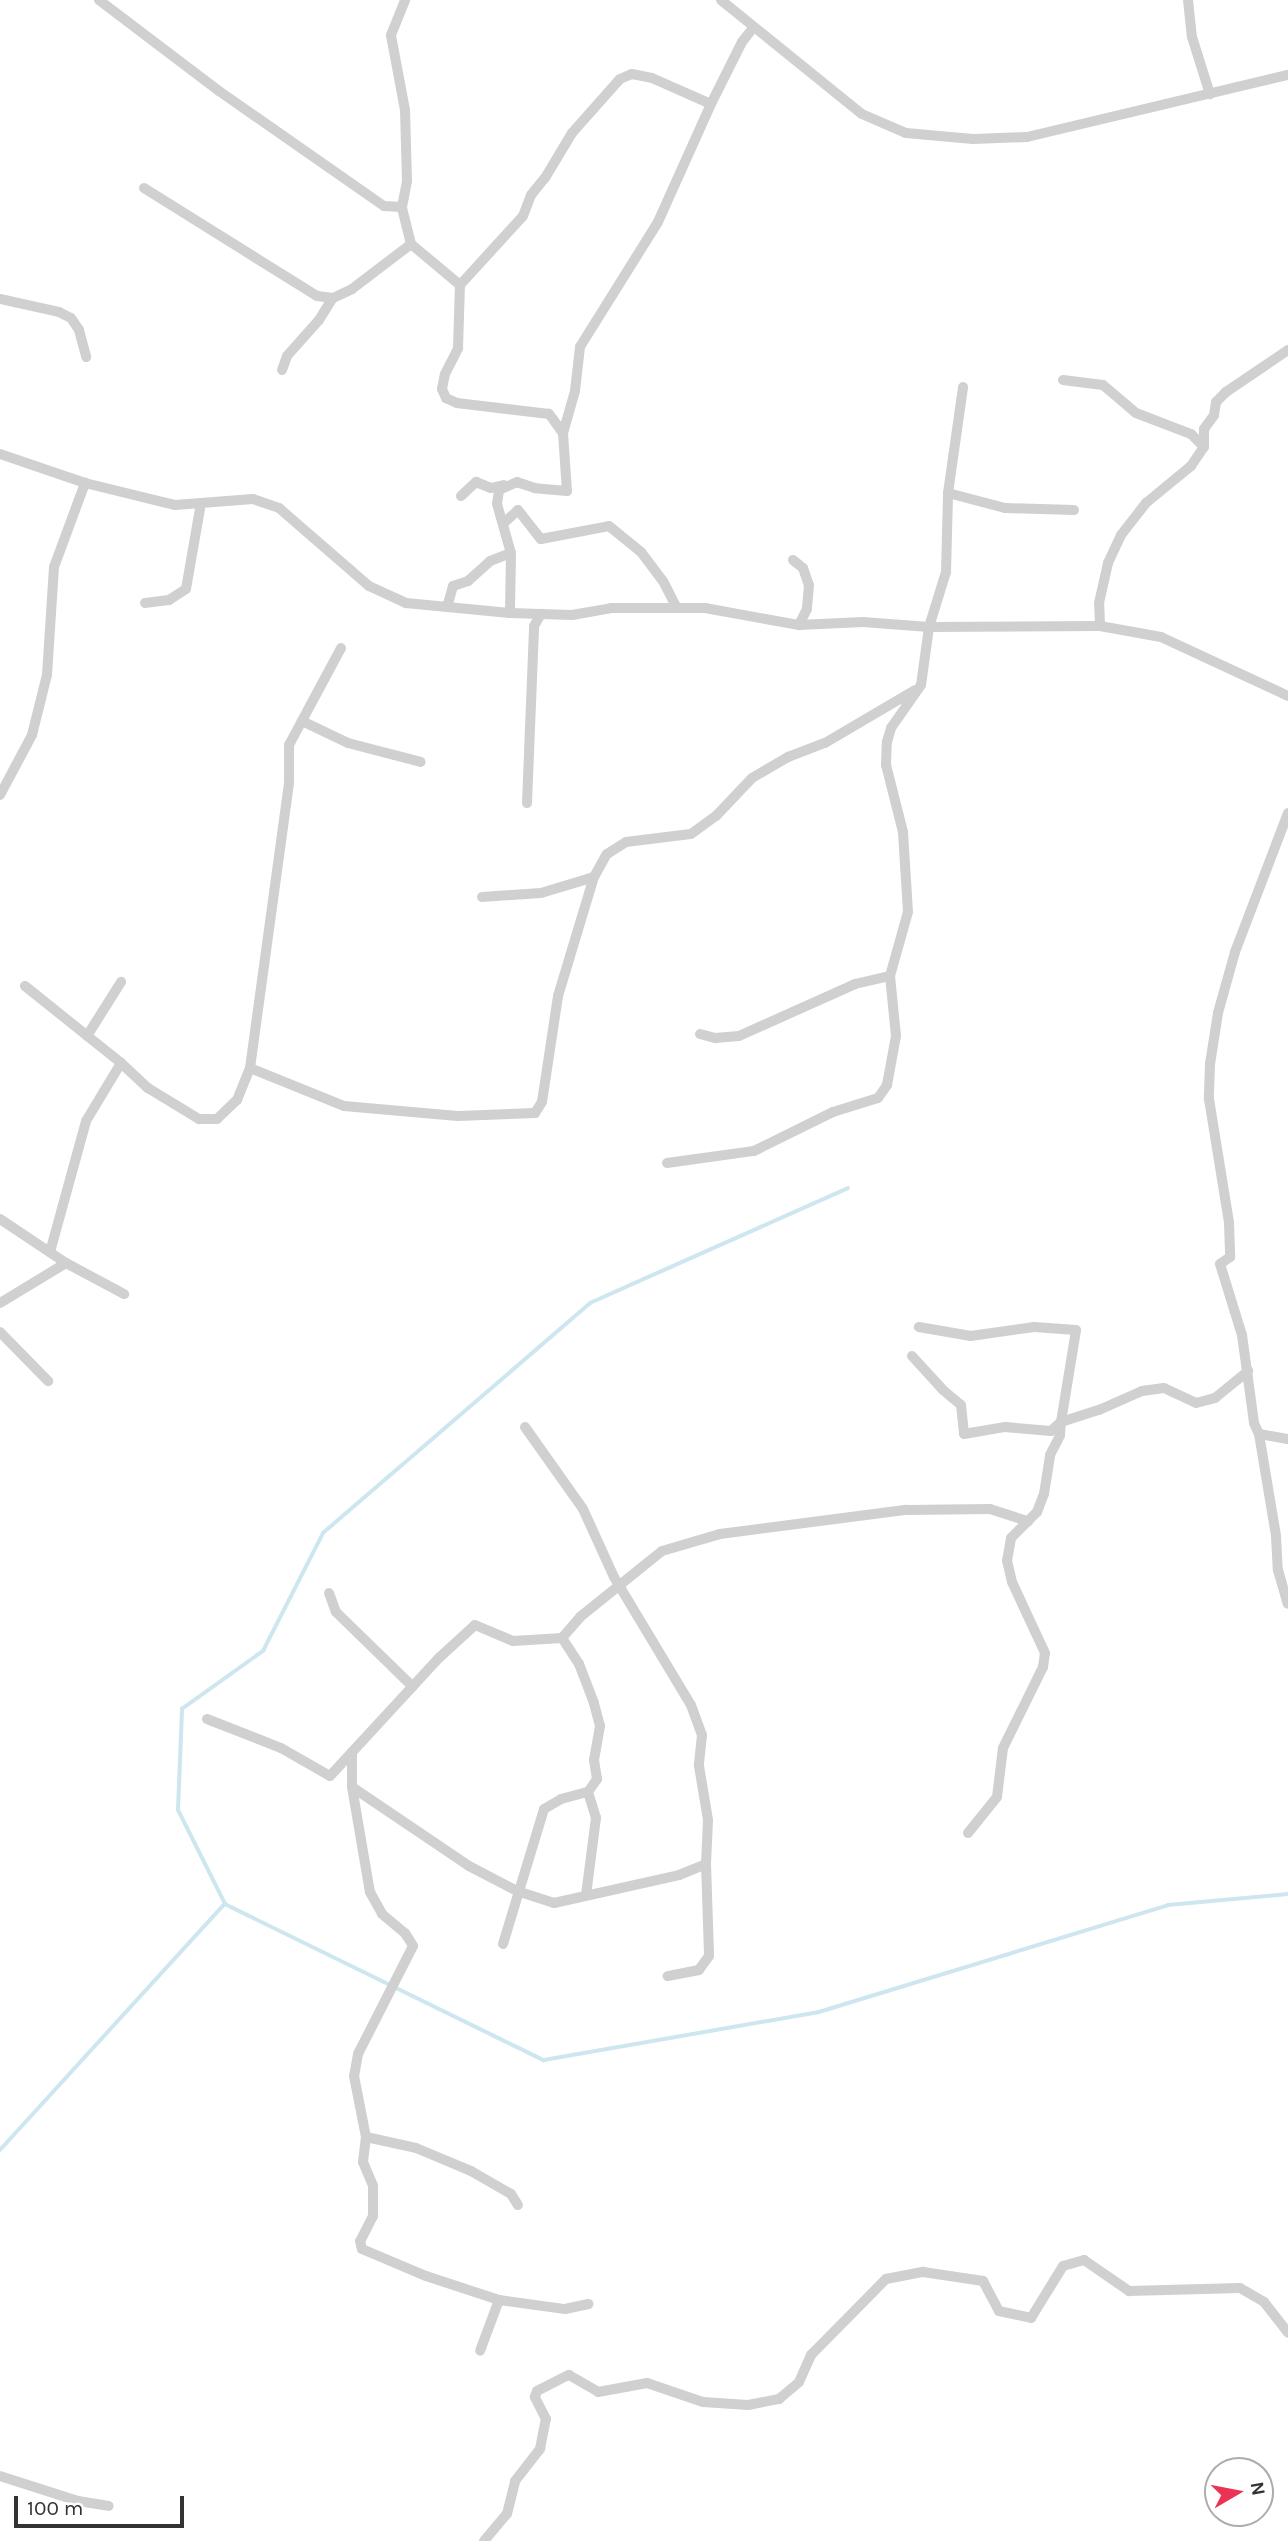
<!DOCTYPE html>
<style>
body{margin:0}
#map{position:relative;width:1288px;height:2541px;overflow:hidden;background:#fff;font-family:Karla,sans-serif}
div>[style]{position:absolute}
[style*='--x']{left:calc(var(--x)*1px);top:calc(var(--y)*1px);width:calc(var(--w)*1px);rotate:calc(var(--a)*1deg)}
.stream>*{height:3.5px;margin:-1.75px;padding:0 1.75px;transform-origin:1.75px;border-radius:1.75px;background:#cde6ef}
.minor>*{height:10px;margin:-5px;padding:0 5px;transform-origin:5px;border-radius:5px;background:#d0d0d0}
span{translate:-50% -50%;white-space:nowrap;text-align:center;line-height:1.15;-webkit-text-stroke:7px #fff;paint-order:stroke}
.north{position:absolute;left:1204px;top:2457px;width:70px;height:70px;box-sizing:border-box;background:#fff;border:2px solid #adadad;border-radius:50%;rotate:80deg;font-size:19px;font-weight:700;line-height:28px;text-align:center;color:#333}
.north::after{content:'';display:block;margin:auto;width:24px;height:32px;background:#ec3255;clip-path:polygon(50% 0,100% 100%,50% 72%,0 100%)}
.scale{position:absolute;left:14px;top:2496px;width:170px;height:32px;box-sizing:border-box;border:4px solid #333;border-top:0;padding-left:9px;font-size:21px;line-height:24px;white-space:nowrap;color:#333;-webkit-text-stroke:5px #fff;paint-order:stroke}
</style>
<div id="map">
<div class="stream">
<i style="--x:225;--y:1904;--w:355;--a:26.1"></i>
<i style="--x:544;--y:2060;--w:279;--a:-9.9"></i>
<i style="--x:819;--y:2012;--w:365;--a:-17"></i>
<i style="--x:1168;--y:1905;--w:121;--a:-5.2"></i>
<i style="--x:0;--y:2150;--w:333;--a:-47.6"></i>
<i style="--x:225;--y:1904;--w:105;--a:-116.6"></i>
<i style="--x:178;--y:1810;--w:101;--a:-87.7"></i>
<i style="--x:182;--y:1709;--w:100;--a:-35.6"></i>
<i style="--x:263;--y:1651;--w:132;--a:-63"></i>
<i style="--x:323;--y:1533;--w:352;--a:-40.7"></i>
<i style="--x:590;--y:1303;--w:282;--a:-24"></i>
</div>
<div class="minor">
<i style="--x:99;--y:0;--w:151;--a:37.2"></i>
<i style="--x:219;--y:91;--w:201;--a:34.9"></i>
<i style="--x:384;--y:206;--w:18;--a:3"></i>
<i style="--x:402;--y:207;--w:26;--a:-79"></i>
<i style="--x:407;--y:181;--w:71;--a:-91.6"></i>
<i style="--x:405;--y:110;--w:76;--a:-100.6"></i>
<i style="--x:391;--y:35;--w:38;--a:-68"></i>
<i style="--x:721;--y:0;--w:181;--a:39"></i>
<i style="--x:862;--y:114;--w:48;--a:23.4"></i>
<i style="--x:906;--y:133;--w:67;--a:5.1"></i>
<i style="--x:973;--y:139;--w:54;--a:-2.1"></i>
<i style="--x:1027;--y:137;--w:268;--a:-13.4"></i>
<i style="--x:1188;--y:0;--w:37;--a:84"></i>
<i style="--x:1192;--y:37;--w:60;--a:72.5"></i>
<i style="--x:753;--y:28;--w:18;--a:128"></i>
<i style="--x:742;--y:42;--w:69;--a:116.6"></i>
<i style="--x:711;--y:104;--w:129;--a:114.2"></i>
<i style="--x:658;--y:222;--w:147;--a:122"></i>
<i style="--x:580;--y:347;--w:44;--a:96.5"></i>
<i style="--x:575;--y:391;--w:44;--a:105.9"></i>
<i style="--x:563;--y:433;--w:58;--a:86.1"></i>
<i style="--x:567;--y:491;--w:32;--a:-175"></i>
<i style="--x:535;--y:488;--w:19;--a:-162"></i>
<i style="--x:517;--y:482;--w:20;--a:156"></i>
<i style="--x:499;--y:490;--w:14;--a:98"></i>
<i style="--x:497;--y:504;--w:51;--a:74.1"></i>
<i style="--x:511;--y:553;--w:60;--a:91"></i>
<i style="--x:510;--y:613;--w:62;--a:1.8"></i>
<i style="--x:572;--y:615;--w:40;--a:-10"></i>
<i style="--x:611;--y:608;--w:94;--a:0"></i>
<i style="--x:705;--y:608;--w:96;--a:10.3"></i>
<i style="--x:799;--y:625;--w:64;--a:-2.7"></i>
<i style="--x:863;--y:622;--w:66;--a:4.3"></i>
<i style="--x:929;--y:627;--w:171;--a:-0.3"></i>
<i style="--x:1100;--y:626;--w:62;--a:10.2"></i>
<i style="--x:1161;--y:637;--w:140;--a:24.9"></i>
<i style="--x:144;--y:188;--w:204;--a:32"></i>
<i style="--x:317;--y:296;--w:16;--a:7"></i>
<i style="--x:333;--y:298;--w:21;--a:-25"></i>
<i style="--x:352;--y:289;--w:74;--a:-37.3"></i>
<i style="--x:411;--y:244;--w:38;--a:-104"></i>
<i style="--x:411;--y:244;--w:64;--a:39.9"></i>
<i style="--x:0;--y:299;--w:60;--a:12.4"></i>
<i style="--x:59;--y:312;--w:13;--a:27"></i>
<i style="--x:71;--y:318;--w:14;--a:56"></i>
<i style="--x:79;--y:330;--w:28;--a:75"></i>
<i style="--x:282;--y:370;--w:15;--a:-70"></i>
<i style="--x:287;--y:356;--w:48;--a:-48.4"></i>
<i style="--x:319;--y:320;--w:26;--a:-58"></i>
<i style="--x:1063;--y:380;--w:40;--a:7.1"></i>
<i style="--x:1103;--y:385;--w:43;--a:40.3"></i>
<i style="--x:1136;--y:413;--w:59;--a:20.9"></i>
<i style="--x:1191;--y:434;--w:18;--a:45"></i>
<i style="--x:563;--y:433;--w:24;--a:-126"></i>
<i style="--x:549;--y:414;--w:93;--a:-173.2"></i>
<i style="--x:457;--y:403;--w:12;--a:-156"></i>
<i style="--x:446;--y:398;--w:10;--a:-114"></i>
<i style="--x:442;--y:389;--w:15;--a:-79"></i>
<i style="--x:445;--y:374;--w:29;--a:-63"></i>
<i style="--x:458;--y:348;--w:63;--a:-88.2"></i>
<i style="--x:460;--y:285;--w:93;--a:-47.6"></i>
<i style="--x:523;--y:216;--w:22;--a:-69"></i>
<i style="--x:531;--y:195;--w:22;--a:-51"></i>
<i style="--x:545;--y:178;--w:52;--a:-59"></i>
<i style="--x:572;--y:133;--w:72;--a:-48.4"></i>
<i style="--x:620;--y:79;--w:13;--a:-23"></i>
<i style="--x:632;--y:74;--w:20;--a:11"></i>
<i style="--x:652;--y:78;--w:64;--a:23.8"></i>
<i style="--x:0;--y:454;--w:90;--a:18.8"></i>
<i style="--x:85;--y:483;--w:93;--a:13.7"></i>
<i style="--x:175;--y:505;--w:78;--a:-4.4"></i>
<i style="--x:253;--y:499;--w:28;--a:19"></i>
<i style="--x:279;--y:508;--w:119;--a:40.9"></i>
<i style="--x:369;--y:586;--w:41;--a:24.7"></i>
<i style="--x:406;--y:603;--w:104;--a:5.5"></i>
<i style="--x:948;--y:493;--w:59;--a:14.7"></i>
<i style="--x:1005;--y:508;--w:69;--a:1.7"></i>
<i style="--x:461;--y:496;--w:21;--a:-43"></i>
<i style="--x:476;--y:482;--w:16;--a:22"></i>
<i style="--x:491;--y:488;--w:13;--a:-13"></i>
<i style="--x:504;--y:523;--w:19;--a:-43"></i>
<i style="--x:518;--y:510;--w:37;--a:52"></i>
<i style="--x:541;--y:539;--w:69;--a:-10.8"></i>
<i style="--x:609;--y:526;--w:41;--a:39.1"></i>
<i style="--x:641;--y:552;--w:36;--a:53"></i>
<i style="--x:663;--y:581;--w:29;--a:63"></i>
<i style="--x:793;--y:560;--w:13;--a:39"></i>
<i style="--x:803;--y:568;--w:18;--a:71"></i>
<i style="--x:809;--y:585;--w:24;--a:95"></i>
<i style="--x:807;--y:609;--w:18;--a:117"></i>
<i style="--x:145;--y:603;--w:24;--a:-7"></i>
<i style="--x:169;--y:600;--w:20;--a:-33"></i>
<i style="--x:186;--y:589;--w:87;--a:-80.1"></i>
<i style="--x:447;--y:607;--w:22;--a:-74"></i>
<i style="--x:453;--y:586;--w:16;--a:-18"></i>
<i style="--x:468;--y:581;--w:30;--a:-42"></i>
<i style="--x:490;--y:561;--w:22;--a:-21"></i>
<i style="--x:1100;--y:626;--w:23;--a:-92"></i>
<i style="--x:1099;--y:603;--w:41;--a:-77.3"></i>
<i style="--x:1108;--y:563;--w:31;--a:-65"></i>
<i style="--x:1121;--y:535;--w:41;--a:-52"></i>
<i style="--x:1146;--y:503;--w:58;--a:-39.4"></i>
<i style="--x:1191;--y:466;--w:23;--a:-56"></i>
<i style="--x:1204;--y:447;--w:18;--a:-90"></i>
<i style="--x:1204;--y:429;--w:17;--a:-54"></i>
<i style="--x:1214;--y:415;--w:13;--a:-81"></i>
<i style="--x:1216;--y:402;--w:14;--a:-45"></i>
<i style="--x:1226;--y:392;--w:75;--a:-34.1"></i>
<i style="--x:302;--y:721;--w:51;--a:25.6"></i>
<i style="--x:348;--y:743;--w:75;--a:14.6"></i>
<i style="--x:0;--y:795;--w:68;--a:-61.9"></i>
<i style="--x:32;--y:735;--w:62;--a:-76"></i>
<i style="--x:47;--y:675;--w:108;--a:-86.3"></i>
<i style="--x:54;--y:567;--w:90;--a:-69.7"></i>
<i style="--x:527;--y:803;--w:177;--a:-87.7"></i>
<i style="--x:534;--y:626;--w:14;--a:-60"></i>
<i style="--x:1288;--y:813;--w:149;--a:110.9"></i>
<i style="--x:1235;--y:952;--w:63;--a:105.6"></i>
<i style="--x:1218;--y:1013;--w:52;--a:98.9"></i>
<i style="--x:1210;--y:1064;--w:35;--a:92"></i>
<i style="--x:1209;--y:1099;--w:126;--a:80.8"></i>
<i style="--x:1229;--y:1223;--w:34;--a:88"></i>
<i style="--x:1230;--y:1257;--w:12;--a:145"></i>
<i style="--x:1220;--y:1264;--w:74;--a:72.8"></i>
<i style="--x:1242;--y:1335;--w:89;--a:82.2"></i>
<i style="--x:1254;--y:1423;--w:12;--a:66"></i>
<i style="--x:1259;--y:1434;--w:29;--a:10"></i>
<i style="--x:482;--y:897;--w:59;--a:-3.9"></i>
<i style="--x:541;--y:893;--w:55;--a:-16.8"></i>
<i style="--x:25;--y:986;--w:123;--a:38.7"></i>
<i style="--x:700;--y:1034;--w:16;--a:15"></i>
<i style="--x:715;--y:1038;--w:24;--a:-5"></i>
<i style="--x:739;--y:1036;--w:127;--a:-24.1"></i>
<i style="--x:855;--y:984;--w:36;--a:-13"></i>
<i style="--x:87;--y:1036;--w:64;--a:-57.8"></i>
<i style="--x:250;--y:1068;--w:101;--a:22"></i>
<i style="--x:344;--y:1106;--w:114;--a:5"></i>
<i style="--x:458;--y:1116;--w:77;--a:-2.2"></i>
<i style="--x:535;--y:1113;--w:13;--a:-58"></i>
<i style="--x:542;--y:1102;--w:107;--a:-81.4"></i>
<i style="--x:558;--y:996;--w:124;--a:-73.2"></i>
<i style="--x:594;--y:877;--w:26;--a:-61"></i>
<i style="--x:607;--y:854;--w:22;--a:-32"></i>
<i style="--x:626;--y:842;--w:65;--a:-7"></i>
<i style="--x:691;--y:834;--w:31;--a:-36"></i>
<i style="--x:716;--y:816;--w:52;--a:-46.5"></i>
<i style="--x:752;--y:778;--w:42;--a:-30.3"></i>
<i style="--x:788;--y:757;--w:40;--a:-21"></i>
<i style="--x:825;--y:743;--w:104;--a:-30.5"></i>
<i style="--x:667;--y:1163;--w:88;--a:-7.9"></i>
<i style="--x:754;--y:1151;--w:88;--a:-26.3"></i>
<i style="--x:833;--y:1112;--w:47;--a:-17.3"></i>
<i style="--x:878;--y:1098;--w:16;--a:-55"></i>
<i style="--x:887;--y:1085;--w:50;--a:-79.6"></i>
<i style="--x:896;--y:1036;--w:60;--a:-95.7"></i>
<i style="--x:890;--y:976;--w:66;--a:-74.3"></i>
<i style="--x:908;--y:912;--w:80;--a:-93.6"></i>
<i style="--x:903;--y:832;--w:69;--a:-104.2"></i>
<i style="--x:886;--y:765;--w:23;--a:-88"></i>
<i style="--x:887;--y:742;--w:15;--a:-74"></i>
<i style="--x:891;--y:728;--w:52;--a:-55.1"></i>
<i style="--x:921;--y:685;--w:59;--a:-82.1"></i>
<i style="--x:929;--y:627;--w:58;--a:-72.8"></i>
<i style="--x:946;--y:572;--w:79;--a:-88.5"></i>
<i style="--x:948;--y:493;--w:107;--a:-81.9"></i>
<i style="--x:0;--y:1219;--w:79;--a:33.7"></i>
<i style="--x:66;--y:1263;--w:66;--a:28.1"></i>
<i style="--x:50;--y:1252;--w:136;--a:-74.6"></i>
<i style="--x:86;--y:1121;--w:68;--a:-58.9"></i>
<i style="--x:121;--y:1063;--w:37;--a:43"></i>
<i style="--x:148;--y:1088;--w:60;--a:31.3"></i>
<i style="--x:199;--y:1119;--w:18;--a:0"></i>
<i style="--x:217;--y:1119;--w:28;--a:-44"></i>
<i style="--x:237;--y:1100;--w:35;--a:-68"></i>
<i style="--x:250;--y:1068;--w:289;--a:-82.2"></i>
<i style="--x:289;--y:782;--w:37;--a:-90"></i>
<i style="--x:289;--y:745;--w:110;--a:-61.8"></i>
<i style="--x:0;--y:1303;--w:77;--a:-31.2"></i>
<i style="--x:0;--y:1332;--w:69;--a:45.6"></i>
<i style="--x:912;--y:1356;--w:46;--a:47.6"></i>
<i style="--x:943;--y:1390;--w:23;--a:40"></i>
<i style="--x:961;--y:1405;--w:29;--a:84"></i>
<i style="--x:964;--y:1434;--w:42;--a:-9.7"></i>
<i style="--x:1005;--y:1427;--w:46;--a:5"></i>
<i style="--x:1051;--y:1431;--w:13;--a:-42"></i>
<i style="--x:1061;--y:1422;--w:93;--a:-80.7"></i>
<i style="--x:1076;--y:1330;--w:42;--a:-175.9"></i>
<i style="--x:1034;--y:1327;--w:64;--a:171.9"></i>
<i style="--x:971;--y:1336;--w:53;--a:-170.2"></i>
<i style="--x:525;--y:1427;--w:100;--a:54.7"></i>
<i style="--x:583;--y:1509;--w:75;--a:65.5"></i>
<i style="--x:614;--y:1577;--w:149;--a:59"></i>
<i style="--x:691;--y:1705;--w:32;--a:70"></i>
<i style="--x:702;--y:1735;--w:31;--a:96"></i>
<i style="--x:699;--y:1766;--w:55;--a:80.5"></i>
<i style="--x:708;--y:1820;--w:44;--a:92.6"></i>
<i style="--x:706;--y:1864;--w:92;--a:88.1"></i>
<i style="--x:709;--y:1956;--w:17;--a:126"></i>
<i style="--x:699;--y:1970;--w:32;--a:169"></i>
<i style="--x:1259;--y:1434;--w:103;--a:80.5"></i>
<i style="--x:1276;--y:1536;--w:34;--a:87"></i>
<i style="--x:1278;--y:1570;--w:35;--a:74"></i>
<i style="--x:329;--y:1593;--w:20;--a:70"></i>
<i style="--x:336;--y:1612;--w:107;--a:44.2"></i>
<i style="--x:207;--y:1719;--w:79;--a:21.4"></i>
<i style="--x:281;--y:1748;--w:56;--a:29.7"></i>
<i style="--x:330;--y:1776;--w:162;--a:-47.3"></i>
<i style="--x:440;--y:1657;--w:47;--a:-42.4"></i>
<i style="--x:475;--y:1625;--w:41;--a:22.8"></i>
<i style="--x:513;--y:1641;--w:49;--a:-3.5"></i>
<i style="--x:562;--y:1638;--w:28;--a:-49"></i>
<i style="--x:580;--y:1617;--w:105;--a:-38.8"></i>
<i style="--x:662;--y:1551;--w:60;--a:-16.3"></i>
<i style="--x:720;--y:1534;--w:188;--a:-7.4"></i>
<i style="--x:906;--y:1510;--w:84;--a:-0.7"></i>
<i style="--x:990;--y:1509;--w:40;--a:18"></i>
<i style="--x:1028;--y:1521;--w:13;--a:-45"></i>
<i style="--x:1037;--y:1512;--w:19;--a:-69"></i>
<i style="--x:1044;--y:1494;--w:39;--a:-81"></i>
<i style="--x:1050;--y:1455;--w:22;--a:-63"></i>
<i style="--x:1060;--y:1435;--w:13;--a:-86"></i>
<i style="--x:1061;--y:1422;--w:40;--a:-18"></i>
<i style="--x:1099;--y:1410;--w:47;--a:-23.8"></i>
<i style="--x:1142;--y:1391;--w:22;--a:-8"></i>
<i style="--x:1164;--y:1388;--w:35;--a:25"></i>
<i style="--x:1196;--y:1403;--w:20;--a:-15"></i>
<i style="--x:1215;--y:1398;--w:43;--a:-39.3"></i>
<i style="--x:352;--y:1752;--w:35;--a:90"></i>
<i style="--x:352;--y:1787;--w:141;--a:34"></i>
<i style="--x:469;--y:1866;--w:54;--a:27.5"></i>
<i style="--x:517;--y:1891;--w:39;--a:18"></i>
<i style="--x:554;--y:1903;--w:128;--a:-12.6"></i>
<i style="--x:679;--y:1875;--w:29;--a:-22"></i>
<i style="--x:352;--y:1787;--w:107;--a:80.3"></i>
<i style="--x:370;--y:1892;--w:25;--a:61"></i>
<i style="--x:382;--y:1914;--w:30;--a:40"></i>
<i style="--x:405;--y:1933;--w:15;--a:58"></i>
<i style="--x:413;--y:1946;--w:121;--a:117"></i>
<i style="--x:358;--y:2054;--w:22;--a:100"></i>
<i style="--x:354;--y:2076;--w:62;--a:78.9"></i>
<i style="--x:366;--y:2137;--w:25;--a:97"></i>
<i style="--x:363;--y:2162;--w:26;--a:67"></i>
<i style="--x:373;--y:2186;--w:30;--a:90"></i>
<i style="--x:373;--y:2216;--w:28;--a:117"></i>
<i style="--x:360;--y:2241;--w:8;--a:76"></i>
<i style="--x:362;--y:2249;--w:69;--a:22.9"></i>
<i style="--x:426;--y:2276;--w:77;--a:18.2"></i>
<i style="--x:499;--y:2300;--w:54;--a:110.4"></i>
<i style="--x:968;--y:1833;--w:46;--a:-51.1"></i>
<i style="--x:997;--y:1797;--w:49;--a:-83"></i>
<i style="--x:1003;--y:1748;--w:90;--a:-63.7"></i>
<i style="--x:1043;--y:1667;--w:14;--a:-82"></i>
<i style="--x:1045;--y:1653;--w:78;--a:-114.9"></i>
<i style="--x:1012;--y:1582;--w:22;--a:-103"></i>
<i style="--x:1007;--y:1561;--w:23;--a:-80"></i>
<i style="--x:1011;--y:1538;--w:24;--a:-45"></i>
<i style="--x:586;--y:1895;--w:78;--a:-82.6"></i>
<i style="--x:596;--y:1818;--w:27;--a:-107"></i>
<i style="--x:503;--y:1944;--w:141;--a:-73.1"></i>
<i style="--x:544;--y:1809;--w:20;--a:-30"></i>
<i style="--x:561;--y:1799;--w:28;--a:-15"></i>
<i style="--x:588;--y:1792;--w:16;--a:-55"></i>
<i style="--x:597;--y:1779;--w:19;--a:-99"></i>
<i style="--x:594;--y:1760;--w:35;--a:-80"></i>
<i style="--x:600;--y:1726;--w:24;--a:-105"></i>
<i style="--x:594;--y:1703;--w:42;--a:-111"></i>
<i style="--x:579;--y:1664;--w:31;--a:-123"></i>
<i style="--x:366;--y:2137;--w:51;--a:12.4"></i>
<i style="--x:416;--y:2148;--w:60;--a:22.7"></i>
<i style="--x:471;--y:2171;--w:46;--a:29.9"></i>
<i style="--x:511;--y:2194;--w:13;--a:58"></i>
<i style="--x:499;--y:2300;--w:67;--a:7.8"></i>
<i style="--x:565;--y:2309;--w:24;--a:-12"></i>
<i style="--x:0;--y:2476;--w:82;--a:17.8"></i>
<i style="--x:78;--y:2501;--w:31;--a:9"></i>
<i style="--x:484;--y:2541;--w:35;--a:-50"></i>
<i style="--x:507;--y:2514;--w:34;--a:-76"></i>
<i style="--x:515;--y:2481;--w:41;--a:-52"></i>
<i style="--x:540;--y:2449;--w:31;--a:-79"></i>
<i style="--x:546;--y:2419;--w:25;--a:-117"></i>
<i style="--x:535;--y:2397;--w:6;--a:-72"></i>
<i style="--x:537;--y:2391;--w:36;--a:-27"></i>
<i style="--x:569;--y:2375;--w:34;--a:30"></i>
<i style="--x:598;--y:2392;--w:50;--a:-10.4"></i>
<i style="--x:647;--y:2383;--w:59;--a:18.7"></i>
<i style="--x:703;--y:2402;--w:45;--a:3.8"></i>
<i style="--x:748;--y:2405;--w:32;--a:-11"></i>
<i style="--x:779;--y:2399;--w:26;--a:-40"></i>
<i style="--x:799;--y:2382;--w:30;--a:-66"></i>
<i style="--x:811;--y:2355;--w:107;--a:-45.4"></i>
<i style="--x:886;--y:2279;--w:38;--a:-11"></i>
<i style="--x:923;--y:2272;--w:61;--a:8.5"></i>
<i style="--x:983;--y:2281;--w:34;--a:62"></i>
<i style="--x:999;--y:2311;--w:33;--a:12"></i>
<i style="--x:1031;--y:2318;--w:61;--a:-58.4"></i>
<i style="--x:1063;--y:2266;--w:22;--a:-16"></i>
<i style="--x:1084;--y:2260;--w:55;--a:34.6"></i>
<i style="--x:1129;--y:2291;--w:111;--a:-1.5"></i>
<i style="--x:1240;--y:2288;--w:28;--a:30"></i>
<i style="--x:1264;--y:2302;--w:39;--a:52"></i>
</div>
<div class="north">N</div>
<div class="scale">100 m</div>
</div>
